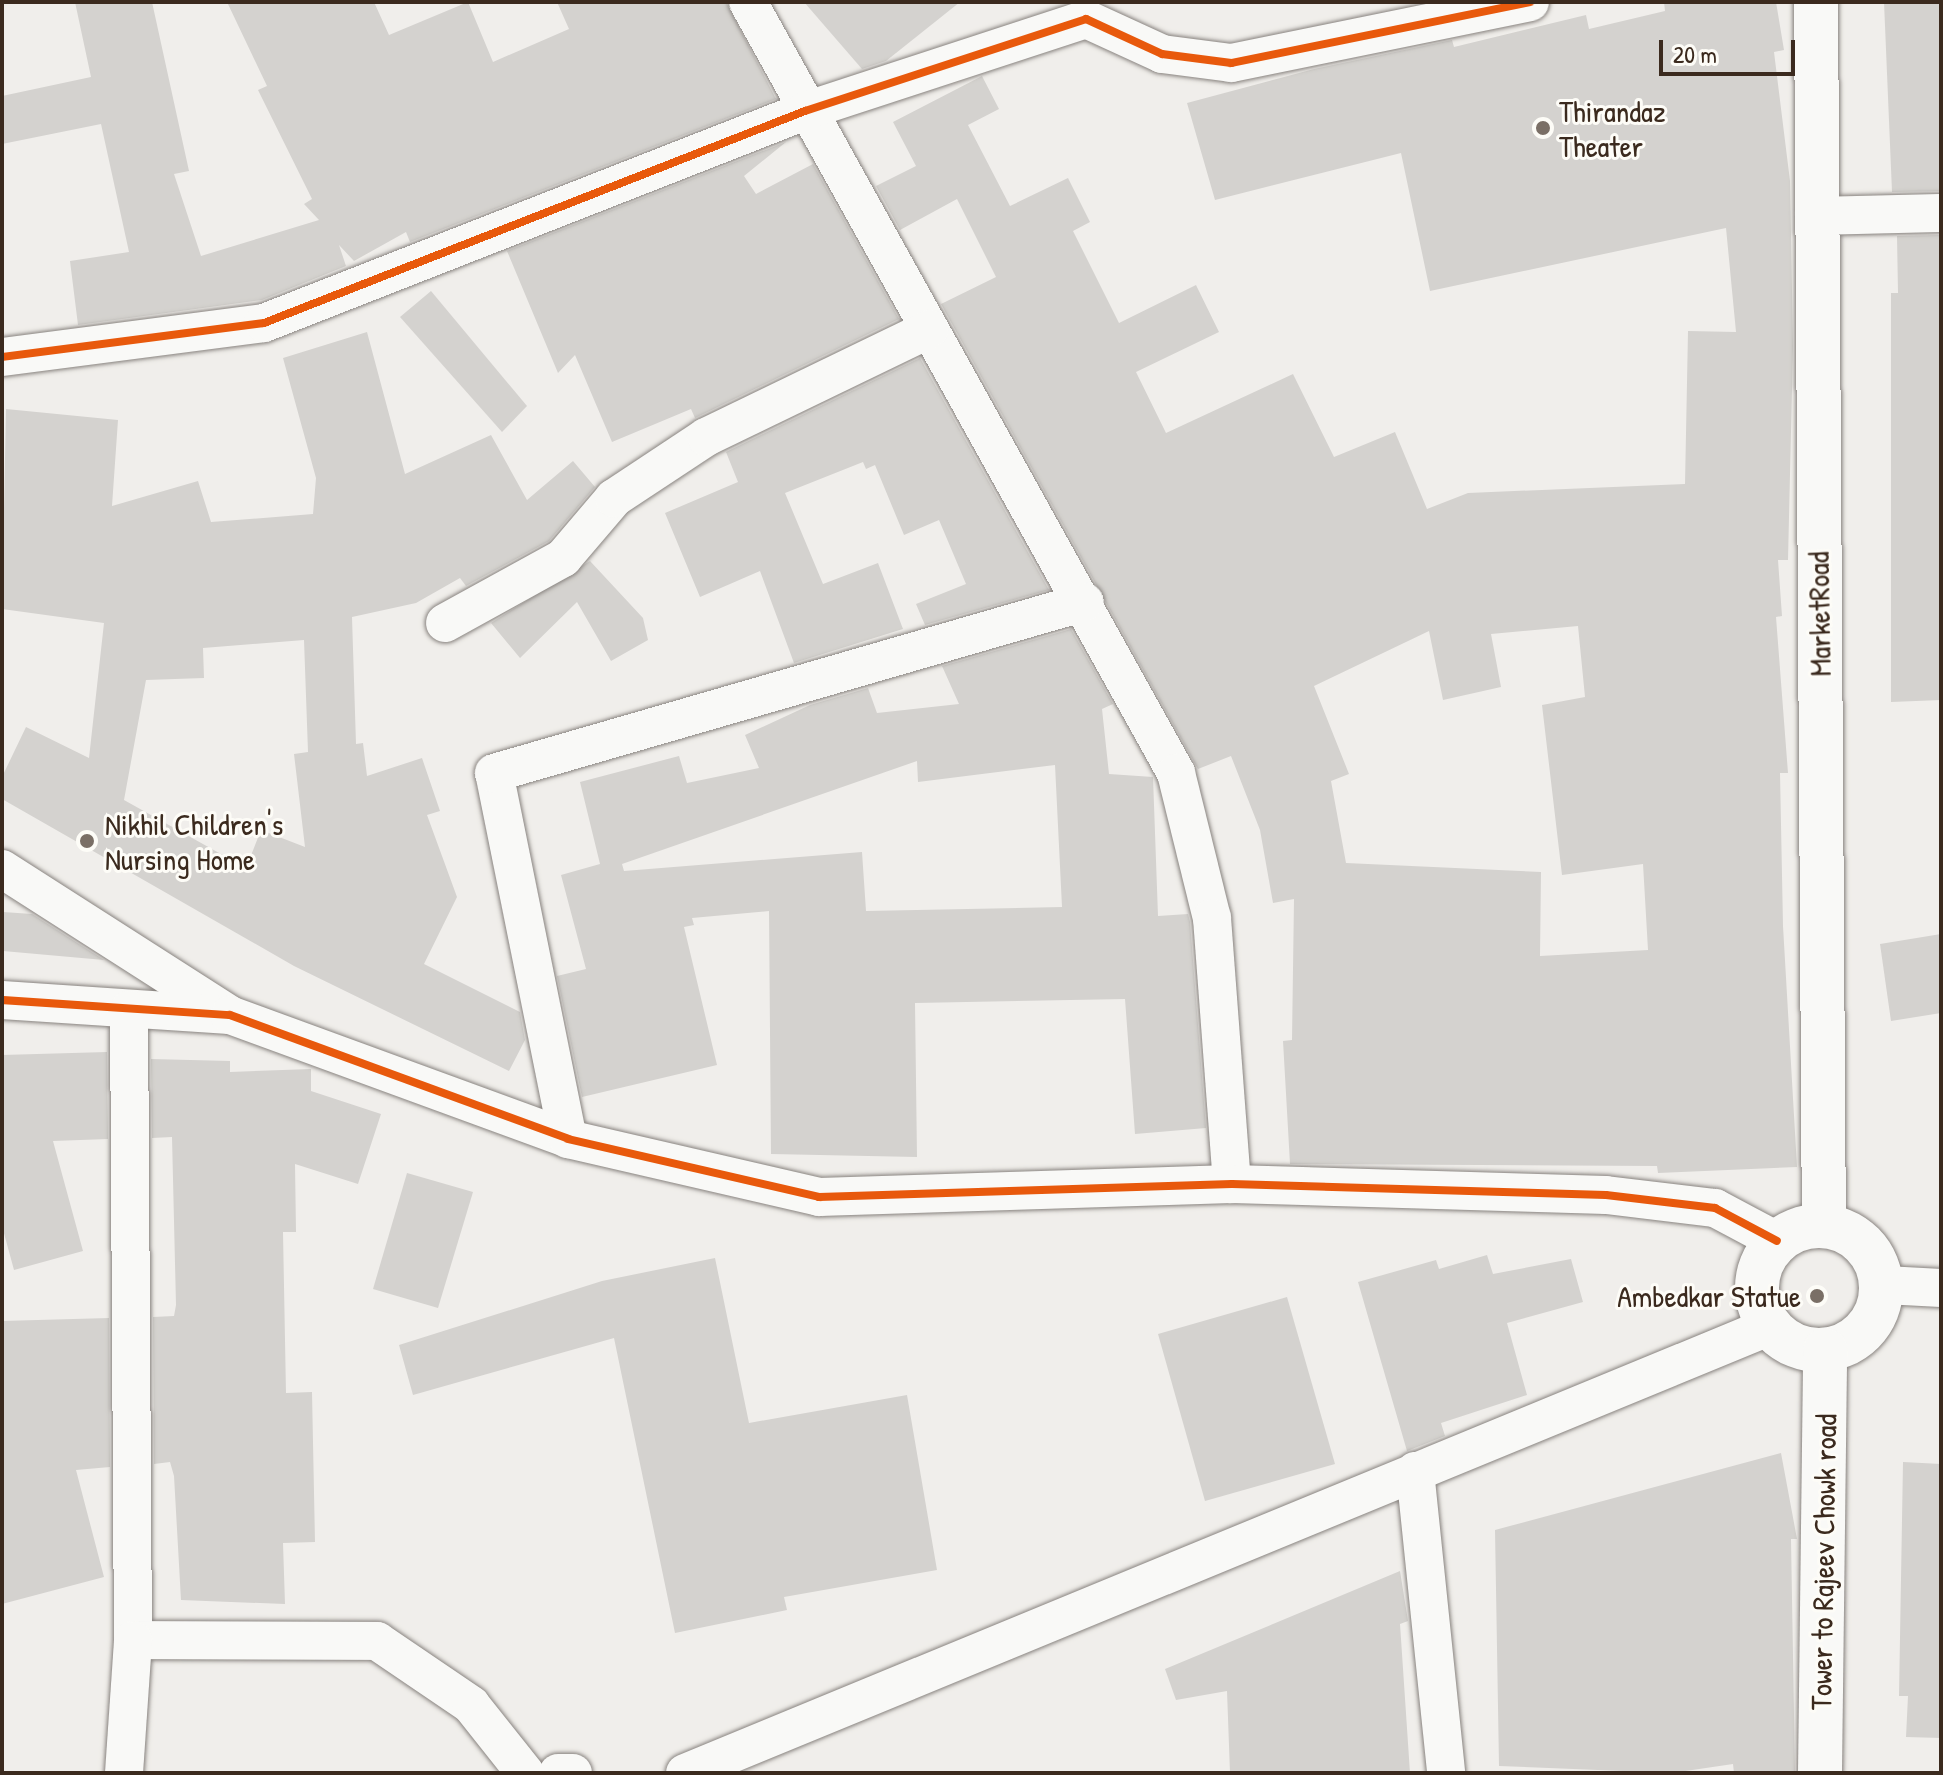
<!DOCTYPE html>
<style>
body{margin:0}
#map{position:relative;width:1943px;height:1775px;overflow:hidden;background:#f0eeeb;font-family:"Patrick Hand",sans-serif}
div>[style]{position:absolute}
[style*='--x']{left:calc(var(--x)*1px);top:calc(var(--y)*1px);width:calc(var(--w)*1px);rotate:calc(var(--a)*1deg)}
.building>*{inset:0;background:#d4d2cf}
.roads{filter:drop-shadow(0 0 2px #88837f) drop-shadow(0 0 2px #88837f)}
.minor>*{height:38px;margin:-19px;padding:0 19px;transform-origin:19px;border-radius:19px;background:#f9f9f7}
.tertiary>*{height:44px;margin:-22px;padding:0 22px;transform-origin:22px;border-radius:22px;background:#f9f9f7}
.tertiary>.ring{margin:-22px;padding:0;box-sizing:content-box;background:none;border:44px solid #f9f9f7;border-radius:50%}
.cycleway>*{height:8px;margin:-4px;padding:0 4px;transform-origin:4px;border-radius:4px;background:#e8590c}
.dots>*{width:22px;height:22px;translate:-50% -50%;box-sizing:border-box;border:4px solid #fdfcf7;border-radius:50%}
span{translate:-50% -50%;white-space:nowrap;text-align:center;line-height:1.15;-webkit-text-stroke:6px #fdfcf7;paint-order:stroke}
.poi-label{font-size:30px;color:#3b2a1e}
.left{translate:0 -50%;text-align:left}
.right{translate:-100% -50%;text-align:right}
.street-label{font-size:30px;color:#3b2a1e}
.frame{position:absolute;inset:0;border:4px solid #3b2a1e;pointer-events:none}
.scale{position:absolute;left:1659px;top:40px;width:136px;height:36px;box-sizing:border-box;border:4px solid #3b2a1e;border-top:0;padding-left:10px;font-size:24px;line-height:28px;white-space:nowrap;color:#3b2a1e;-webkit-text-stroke:6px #fdfcf7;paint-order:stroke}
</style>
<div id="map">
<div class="building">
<i style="clip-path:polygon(75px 2px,152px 2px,189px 171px,174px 174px,201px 256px,319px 220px,304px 204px,312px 199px,258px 90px,267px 86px,227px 2px,374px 2px,389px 35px,468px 2px,493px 62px,569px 29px,557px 2px,726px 2px,776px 99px,410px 242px,406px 232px,354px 261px,339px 245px,346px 266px,262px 300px,78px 325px,70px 261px,129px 252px,101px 124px,2px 144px,2px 96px,91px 77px)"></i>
<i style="clip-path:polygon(804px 2px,960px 2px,886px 61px,862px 69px)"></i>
<i style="clip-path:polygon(evenodd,1664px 2px,1776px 2px,1784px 50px,1774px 52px,1790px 181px,1793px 346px,1788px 560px,1778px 560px,1782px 616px,1776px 617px,1788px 773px,1780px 773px,1783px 926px,1797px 1167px,1658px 1173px,1657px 1166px,1290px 1164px,1283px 1041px,1292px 1040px,1294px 899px,1273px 903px,1260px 830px,1231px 756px,1198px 769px,941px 304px,996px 277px,957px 199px,900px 230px,876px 186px,916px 166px,893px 122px,982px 76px,999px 109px,968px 125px,1010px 206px,1068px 178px,1090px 222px,1073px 231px,1119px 323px,1196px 285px,1219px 332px,1136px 372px,1166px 433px,1293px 374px,1334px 457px,1395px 432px,1427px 509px,1468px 493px,1685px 484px,1688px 331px,1736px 332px,1726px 228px,1430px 291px,1401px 153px,1215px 200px,1187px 103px,1314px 69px,1452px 40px,1454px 47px,1586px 15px,1589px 29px,1665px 11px,1664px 2px,1578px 626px,1585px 697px,1542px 705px,1562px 875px,1643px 864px,1648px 950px,1540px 956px,1541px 872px,1346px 863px,1331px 781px,1349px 774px,1314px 686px,1429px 631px,1443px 700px,1501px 687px,1491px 634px,1578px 626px)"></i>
<i style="clip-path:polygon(1884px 2px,1941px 2px,1941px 191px,1892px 192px)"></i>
<i style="clip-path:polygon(786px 142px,744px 176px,756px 194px,813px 164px,899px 319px,695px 418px,691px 409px,612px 442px,575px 355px,558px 373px,507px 251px)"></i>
<i style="clip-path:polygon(1941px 235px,1941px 700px,1891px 702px,1891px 293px,1898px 293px,1897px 236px)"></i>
<i style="clip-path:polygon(431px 291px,527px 406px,502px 432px,400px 317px)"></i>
<i style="clip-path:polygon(evenodd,367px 332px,405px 474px,491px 435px,527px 500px,573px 461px,595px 487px,549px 541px,466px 586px,460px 578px,416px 603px,352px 617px,356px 744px,363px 743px,367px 776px,422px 758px,440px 811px,427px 815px,457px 897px,424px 964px,520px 1012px,525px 1040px,509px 1071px,294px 966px,2px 799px,2px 777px,26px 727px,89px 758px,104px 623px,2px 609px,6px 409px,118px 420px,112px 506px,198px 481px,211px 522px,313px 514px,316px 478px,283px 358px,367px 332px,304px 640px,308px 752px,294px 754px,305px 847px,261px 830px,246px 868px,124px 800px,146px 680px,204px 678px,203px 648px,304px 640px)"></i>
<i style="clip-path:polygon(920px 358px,1049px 590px,925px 625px,916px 604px,966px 584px,939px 520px,904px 535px,875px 465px,866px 469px,863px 462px,785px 493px,823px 584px,878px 563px,903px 629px,794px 663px,760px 571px,700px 597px,665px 513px,738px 482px,726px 452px)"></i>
<i style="clip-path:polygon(590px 561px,643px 618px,648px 640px,611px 661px,577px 602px,520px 658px,491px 623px)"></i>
<i style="clip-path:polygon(evenodd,1071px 629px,1113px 704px,1102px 709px,1109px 774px,1153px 777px,1158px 916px,1188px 914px,1190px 922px,1206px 1128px,1135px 1134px,1125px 999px,915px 1003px,917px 1157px,771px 1154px,769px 911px,692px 918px,694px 925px,684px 927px,717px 1065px,582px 1097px,557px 976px,586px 969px,561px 875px,600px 864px,580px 782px,679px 756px,687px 783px,759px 768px,745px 735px,810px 705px,868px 688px,877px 713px,959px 704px,942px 666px,1071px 629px,917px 761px,918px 782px,1055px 765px,1062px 907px,866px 911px,862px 852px,624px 871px,622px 864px,917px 761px)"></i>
<i style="clip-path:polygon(3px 912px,32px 914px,104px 960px,3px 951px)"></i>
<i style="clip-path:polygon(1941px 934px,1941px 1013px,1891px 1021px,1880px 944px)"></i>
<i style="clip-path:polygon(107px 1052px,108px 1139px,53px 1141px,83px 1251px,14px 1270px,2px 1226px,2px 1055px)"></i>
<i style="clip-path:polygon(151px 1059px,230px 1061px,230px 1072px,311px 1069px,311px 1091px,381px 1114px,358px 1184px,295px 1164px,296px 1232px,283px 1232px,286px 1393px,312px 1392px,315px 1542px,283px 1543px,285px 1604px,181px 1600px,174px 1476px,170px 1462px,154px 1464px,153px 1317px,174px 1316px,176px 1305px,172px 1137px,152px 1138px)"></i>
<i style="clip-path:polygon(407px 1173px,473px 1192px,438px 1308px,373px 1289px)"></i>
<i style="clip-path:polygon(1487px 1255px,1493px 1274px,1571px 1259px,1583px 1302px,1507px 1323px,1527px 1395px,1441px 1423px,1445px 1436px,1407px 1451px,1358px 1282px,1436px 1260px,1439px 1269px)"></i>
<i style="clip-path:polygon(715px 1258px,749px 1423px,907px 1395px,937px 1570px,784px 1597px,787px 1610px,675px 1633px,614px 1338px,413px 1395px,399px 1345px,602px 1281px)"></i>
<i style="clip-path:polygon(1287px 1297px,1335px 1464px,1205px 1501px,1158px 1334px)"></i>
<i style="clip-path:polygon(109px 1318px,110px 1467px,76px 1470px,104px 1577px,2px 1604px,2px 1321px)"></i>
<i style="clip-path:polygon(1781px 1453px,1797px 1539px,1791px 1539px,1795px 1773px,1734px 1773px,1733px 1764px,1672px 1773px,1499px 1766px,1495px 1530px)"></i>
<i style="clip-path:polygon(1903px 1462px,1941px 1464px,1941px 1738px,1906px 1737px,1908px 1696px,1899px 1696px)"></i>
<i style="clip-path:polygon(1400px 1571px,1408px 1621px,1400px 1624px,1410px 1773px,1230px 1773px,1227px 1691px,1176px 1700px,1165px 1669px)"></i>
</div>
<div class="roads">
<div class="minor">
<i style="--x:748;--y:2;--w:882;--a:60.96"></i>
<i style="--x:1176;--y:773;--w:149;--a:76.1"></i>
<i style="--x:1212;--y:918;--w:267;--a:85.7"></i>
<i style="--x:1814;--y:216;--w:127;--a:-1.4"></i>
<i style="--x:2;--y:357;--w:264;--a:-7.4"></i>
<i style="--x:264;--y:323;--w:581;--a:-21.4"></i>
<i style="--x:805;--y:111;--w:296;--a:-18.1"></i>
<i style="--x:1086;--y:19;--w:84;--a:24.7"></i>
<i style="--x:1162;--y:54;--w:70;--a:7.4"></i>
<i style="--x:1231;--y:63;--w:305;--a:-11.5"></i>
<i style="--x:445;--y:623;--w:135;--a:-28.8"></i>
<i style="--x:563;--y:558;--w:79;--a:-49.6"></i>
<i style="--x:614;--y:498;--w:110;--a:-33.5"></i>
<i style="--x:706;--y:437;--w:248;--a:-25.8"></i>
<i style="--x:2;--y:869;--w:269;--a:32.6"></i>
<i style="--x:2;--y:1000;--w:228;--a:3.8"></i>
<i style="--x:230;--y:1015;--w:360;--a:20.1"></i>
<i style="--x:568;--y:1139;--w:258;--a:13"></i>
<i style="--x:819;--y:1197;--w:413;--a:-1.8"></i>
<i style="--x:1232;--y:1184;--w:374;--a:1.7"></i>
<i style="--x:1606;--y:1195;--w:110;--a:6.8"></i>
<i style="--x:1715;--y:1208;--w:70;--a:28"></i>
<i style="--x:129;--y:1010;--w:630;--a:89.64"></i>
<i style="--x:133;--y:1640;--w:244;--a:0.2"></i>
<i style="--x:377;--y:1641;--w:114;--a:34.2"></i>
<i style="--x:471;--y:1705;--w:87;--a:51.5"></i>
<i style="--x:568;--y:1139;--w:373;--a:-101.4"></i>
<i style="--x:494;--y:773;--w:615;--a:-16.14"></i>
<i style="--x:1885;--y:1285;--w:56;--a:3.1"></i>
<i style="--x:1415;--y:1471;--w:304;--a:84.1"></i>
<i style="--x:124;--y:1773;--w:133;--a:-86.1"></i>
<i style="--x:558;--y:1773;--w:15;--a:0"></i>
<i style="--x:685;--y:1773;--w:1171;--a:-22.38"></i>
</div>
<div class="tertiary">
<i style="--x:1816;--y:2;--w:1224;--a:89.63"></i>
<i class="ring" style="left:1757px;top:1226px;width:80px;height:80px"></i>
<i style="--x:1820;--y:1773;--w:423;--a:-89.3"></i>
</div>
</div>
<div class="cycleway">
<i style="--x:2;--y:357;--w:264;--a:-7.4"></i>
<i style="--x:264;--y:323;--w:581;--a:-21.4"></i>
<i style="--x:805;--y:111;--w:296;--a:-18.1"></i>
<i style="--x:1086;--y:19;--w:84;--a:24.7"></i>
<i style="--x:1162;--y:54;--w:70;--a:7.4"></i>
<i style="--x:1231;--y:63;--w:305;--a:-11.5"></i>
<i style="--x:2;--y:1000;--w:228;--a:3.8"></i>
<i style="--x:230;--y:1015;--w:360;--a:20.1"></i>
<i style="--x:568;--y:1139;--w:258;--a:13"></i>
<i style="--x:819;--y:1197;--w:413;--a:-1.8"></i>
<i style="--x:1232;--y:1184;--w:374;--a:1.7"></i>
<i style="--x:1606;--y:1195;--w:110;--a:6.8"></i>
<i style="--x:1715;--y:1208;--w:70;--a:28"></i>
</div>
<div class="dots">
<i style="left:1543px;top:128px;background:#7a6f66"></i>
<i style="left:87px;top:841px;background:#7a6f66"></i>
<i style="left:1817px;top:1296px;background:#7a6f66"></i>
</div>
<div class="poi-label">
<span class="left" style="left:1559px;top:128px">Thirandaz<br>Theater</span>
<span class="left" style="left:105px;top:841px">Nikhil Children's<br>Nursing Home</span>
<span class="right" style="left:1801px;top:1296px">Ambedkar Statue</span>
</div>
<div class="street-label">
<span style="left:1819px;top:614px;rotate:-91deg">MarketRoad</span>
<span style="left:1823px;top:1562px;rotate:-89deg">Tower to Rajeev Chowk road</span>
</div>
<div class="frame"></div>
<div class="scale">20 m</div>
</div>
